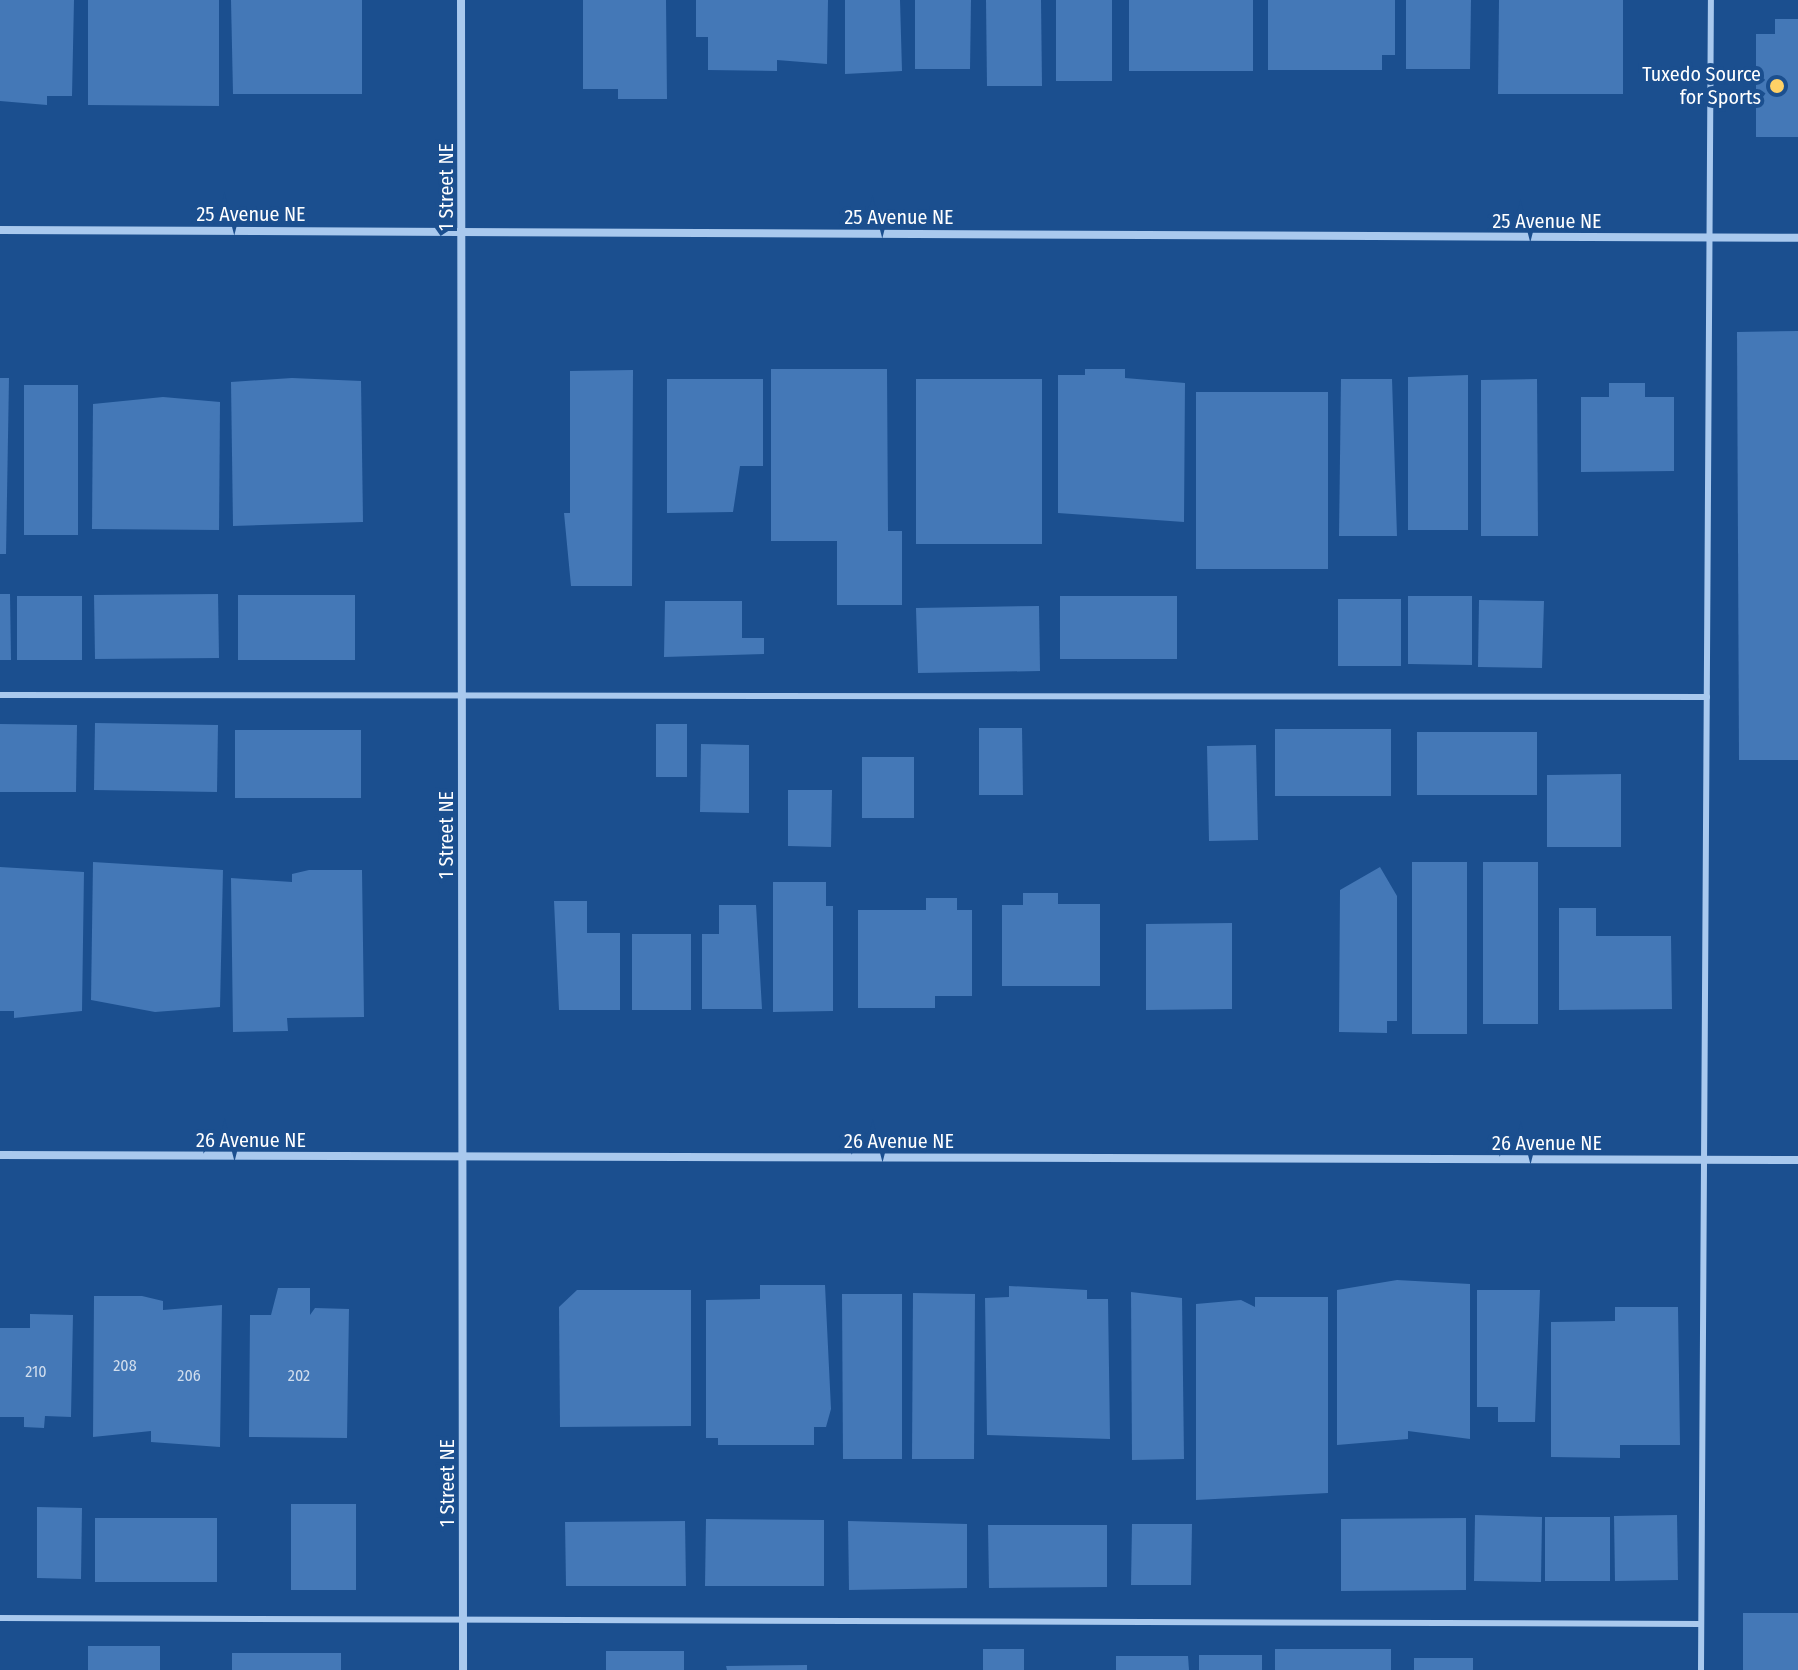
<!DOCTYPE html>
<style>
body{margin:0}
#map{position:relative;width:1798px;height:1670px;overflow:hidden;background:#1b4f8f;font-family:"Fira Sans Condensed",sans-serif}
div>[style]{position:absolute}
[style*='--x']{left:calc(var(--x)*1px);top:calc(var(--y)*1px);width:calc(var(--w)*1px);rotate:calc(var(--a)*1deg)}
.building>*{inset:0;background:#4478b7}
.lane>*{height:6px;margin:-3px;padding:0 3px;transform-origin:3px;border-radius:3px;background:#a9c9ee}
.street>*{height:8px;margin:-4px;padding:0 4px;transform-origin:4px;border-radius:4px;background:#a9c9ee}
.dots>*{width:22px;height:22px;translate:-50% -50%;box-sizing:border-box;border:4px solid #1b4f8f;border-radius:50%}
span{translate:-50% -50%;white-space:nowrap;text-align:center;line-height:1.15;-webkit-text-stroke:8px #1b4f8f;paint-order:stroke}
.number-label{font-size:16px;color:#d0dded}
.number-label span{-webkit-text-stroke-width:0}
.poi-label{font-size:20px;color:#fff}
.right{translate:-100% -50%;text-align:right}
.street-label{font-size:20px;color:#fff}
</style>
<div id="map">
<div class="building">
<i style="clip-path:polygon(0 0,74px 0,72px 96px,47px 96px,47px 105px,0 101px)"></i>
<i style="clip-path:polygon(88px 0,219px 0,219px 106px,88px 105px)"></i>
<i style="clip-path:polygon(231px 0,362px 0,362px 94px,233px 94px)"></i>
<i style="clip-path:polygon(583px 0,666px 0,667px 99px,618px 99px,618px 89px,583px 89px)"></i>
<i style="clip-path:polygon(696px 0,828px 0,827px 64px,777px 60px,777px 71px,708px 70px,708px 37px,696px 37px)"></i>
<i style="clip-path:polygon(845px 0,900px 0,902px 71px,845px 74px)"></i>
<i style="clip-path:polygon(915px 0,971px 0,970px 69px,915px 69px)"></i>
<i style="clip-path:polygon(986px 0,1041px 0,1042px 86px,987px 86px)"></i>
<i style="clip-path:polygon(1056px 0,1112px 0,1112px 81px,1056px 81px)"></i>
<i style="clip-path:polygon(1129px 0,1253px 0,1253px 71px,1129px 71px)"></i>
<i style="clip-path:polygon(1268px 0,1395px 0,1395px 55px,1382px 55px,1382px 70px,1268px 70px)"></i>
<i style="clip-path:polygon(1406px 0,1471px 0,1470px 69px,1406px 69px)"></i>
<i style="clip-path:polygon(1499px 0,1623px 0,1623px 94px,1498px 94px)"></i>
<i style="clip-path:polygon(1775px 19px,1798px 19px,1798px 137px,1756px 137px,1756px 34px,1775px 34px)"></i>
<i style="clip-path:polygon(1798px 331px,1798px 760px,1739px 760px,1737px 332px)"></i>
<i style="clip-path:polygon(771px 369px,887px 369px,888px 531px,902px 531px,902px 605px,837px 605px,837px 541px,771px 541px)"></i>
<i style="clip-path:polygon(1085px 369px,1125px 369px,1125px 378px,1185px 383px,1184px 522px,1058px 513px,1058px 375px,1085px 375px)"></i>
<i style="clip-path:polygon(633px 370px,632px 586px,571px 586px,564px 513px,570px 513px,570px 371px)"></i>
<i style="clip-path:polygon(1468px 375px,1468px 530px,1408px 530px,1408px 377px)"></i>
<i style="clip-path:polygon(0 378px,9px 378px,6px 554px,0 554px)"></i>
<i style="clip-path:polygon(292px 378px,361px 381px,363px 522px,233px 526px,231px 382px)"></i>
<i style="clip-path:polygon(667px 379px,763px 379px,763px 466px,740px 466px,733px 512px,667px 513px)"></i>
<i style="clip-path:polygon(916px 379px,1042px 379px,1042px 544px,916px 544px)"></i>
<i style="clip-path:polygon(1341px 379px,1392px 379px,1397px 536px,1339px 536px)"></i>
<i style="clip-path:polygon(1537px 379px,1538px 536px,1481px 536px,1481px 380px)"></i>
<i style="clip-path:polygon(1609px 383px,1645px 383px,1645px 397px,1674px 397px,1674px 471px,1581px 472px,1581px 397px,1609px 397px)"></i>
<i style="clip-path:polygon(24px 385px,78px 385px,78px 535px,24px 535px)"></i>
<i style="clip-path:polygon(1196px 392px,1328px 392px,1328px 569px,1196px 569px)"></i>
<i style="clip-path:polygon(163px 397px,220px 402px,219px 530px,92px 529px,93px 404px)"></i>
<i style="clip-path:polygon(0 594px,10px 594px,11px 660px,0 660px)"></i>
<i style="clip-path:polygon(218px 594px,219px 658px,95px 659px,94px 595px)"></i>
<i style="clip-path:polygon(238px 595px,355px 595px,355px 660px,238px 660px)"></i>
<i style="clip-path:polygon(17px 596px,82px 596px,82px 660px,17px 660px)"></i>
<i style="clip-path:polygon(1060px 596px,1177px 596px,1177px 659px,1060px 659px)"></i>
<i style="clip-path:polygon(1408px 596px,1472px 596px,1472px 665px,1408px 664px)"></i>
<i style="clip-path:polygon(1338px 599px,1401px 599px,1401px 666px,1338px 666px)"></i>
<i style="clip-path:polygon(1479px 600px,1544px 601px,1542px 668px,1478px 667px)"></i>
<i style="clip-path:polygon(665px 601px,742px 601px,742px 638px,764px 638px,764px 654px,664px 657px)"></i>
<i style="clip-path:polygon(1039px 606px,1040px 671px,918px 673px,916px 608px)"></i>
<i style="clip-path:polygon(95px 723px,218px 725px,217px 792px,94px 790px)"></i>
<i style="clip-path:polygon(0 724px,77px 725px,76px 792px,0 792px)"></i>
<i style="clip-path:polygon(656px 724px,687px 724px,687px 777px,656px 777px)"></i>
<i style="clip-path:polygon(979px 728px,1022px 728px,1023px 795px,979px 795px)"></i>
<i style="clip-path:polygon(1275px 729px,1391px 729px,1391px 796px,1275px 796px)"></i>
<i style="clip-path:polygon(235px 730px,361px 730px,361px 798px,235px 798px)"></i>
<i style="clip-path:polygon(1417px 732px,1537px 732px,1537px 795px,1417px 795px)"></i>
<i style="clip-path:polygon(701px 744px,749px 745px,749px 813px,700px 812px)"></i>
<i style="clip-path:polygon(1256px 745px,1258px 840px,1209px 841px,1207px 746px)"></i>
<i style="clip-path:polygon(862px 757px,914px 757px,914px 818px,862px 818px)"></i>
<i style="clip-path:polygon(1621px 774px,1621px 847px,1547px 847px,1547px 775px)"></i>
<i style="clip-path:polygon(788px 790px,832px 790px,831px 847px,788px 846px)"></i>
<i style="clip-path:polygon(93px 862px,223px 870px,220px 1007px,155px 1012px,91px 1000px)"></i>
<i style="clip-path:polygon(1412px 862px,1467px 862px,1467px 1034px,1412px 1034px)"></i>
<i style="clip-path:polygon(1483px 862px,1538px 862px,1538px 1024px,1483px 1024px)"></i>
<i style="clip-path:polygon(0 867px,84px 872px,82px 1011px,14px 1018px,14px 1011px,0 1011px)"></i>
<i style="clip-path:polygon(1380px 867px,1397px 896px,1397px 1021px,1387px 1021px,1387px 1033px,1339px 1032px,1340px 890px)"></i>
<i style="clip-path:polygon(309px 870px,362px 870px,364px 1017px,287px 1018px,288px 1031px,233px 1032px,231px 878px,292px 882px,292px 874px)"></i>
<i style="clip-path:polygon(773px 882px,826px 882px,826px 906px,833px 906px,833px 1011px,773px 1012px)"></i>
<i style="clip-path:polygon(1023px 893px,1058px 893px,1058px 904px,1100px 904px,1100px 986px,1002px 986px,1002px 905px,1023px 905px)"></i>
<i style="clip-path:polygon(926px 898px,957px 898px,957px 910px,972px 910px,972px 996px,935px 996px,935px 1008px,858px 1008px,858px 910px,926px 910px)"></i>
<i style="clip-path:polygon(554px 901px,587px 901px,587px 933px,620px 933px,620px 1010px,559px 1010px)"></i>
<i style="clip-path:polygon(719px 905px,756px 905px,762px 1009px,702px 1009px,702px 934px,719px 934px)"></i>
<i style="clip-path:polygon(1559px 908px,1596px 908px,1596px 936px,1671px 936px,1672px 1009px,1559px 1010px)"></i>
<i style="clip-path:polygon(1232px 923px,1232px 1009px,1146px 1010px,1146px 924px)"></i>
<i style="clip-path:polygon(632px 934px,691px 934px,691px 1010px,632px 1010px)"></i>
<i style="clip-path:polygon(1397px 1280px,1470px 1284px,1470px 1439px,1408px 1431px,1408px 1439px,1337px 1445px,1337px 1290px)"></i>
<i style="clip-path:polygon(760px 1285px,825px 1285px,831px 1409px,826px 1427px,814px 1427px,814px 1445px,718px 1445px,718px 1438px,706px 1438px,706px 1300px,760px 1299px)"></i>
<i style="clip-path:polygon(1009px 1286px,1087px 1290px,1087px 1299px,1108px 1299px,1110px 1439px,987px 1435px,985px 1298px,1009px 1297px)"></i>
<i style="clip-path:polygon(278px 1288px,310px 1288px,310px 1315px,315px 1308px,349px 1309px,347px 1438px,249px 1437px,250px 1315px,271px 1315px)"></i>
<i style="clip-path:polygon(577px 1290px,691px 1290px,691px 1426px,560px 1427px,559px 1307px)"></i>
<i style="clip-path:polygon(1477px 1290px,1540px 1290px,1535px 1422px,1498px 1422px,1498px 1407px,1477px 1407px)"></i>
<i style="clip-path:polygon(1131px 1292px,1182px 1298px,1184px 1459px,1132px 1460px)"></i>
<i style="clip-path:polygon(913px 1293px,975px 1294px,974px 1459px,912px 1459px)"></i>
<i style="clip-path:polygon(842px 1294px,902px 1294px,902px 1459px,843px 1459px)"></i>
<i style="clip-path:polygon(94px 1296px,142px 1296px,163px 1301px,163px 1310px,222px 1305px,220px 1447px,151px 1442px,151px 1431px,93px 1437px)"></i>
<i style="clip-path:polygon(1255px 1297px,1328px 1297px,1328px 1493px,1196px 1500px,1196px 1304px,1241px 1300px,1255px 1307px)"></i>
<i style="clip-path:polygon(1615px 1307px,1678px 1307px,1680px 1445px,1620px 1445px,1620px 1458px,1551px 1457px,1551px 1322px,1615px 1321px)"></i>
<i style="clip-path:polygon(30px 1314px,73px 1315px,71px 1417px,45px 1416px,44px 1428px,24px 1427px,24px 1417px,0 1417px,0 1328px,30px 1328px)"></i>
<i style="clip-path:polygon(291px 1504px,356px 1504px,356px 1590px,291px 1590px)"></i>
<i style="clip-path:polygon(37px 1507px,82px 1508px,81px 1579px,37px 1578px)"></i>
<i style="clip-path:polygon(1475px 1515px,1542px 1517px,1541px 1582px,1474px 1581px)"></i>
<i style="clip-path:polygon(1677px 1515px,1678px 1580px,1615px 1581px,1614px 1516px)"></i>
<i style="clip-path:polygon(1545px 1517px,1610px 1517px,1610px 1581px,1545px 1581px)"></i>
<i style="clip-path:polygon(95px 1518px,217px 1518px,217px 1582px,95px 1582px)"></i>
<i style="clip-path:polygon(1466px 1518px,1466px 1590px,1341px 1591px,1341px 1519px)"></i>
<i style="clip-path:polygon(706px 1519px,824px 1520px,824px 1586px,705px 1586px)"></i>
<i style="clip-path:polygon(685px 1521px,686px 1586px,566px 1586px,565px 1522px)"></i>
<i style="clip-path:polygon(848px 1521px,967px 1524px,967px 1588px,849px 1590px)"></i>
<i style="clip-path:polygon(1132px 1524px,1192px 1524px,1191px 1585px,1131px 1585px)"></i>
<i style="clip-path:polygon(988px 1525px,1107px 1525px,1107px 1587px,989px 1588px)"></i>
<i style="clip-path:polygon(1743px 1613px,1798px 1613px,1798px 1670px,1743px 1670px)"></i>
<i style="clip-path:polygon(88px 1646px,160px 1646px,160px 1670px,88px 1670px)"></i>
<i style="clip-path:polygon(983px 1649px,1024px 1649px,1024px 1670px,983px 1670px)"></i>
<i style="clip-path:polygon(1275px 1649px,1391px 1649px,1391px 1670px,1275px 1670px)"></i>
<i style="clip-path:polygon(606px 1651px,684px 1651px,684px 1670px,606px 1670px)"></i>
<i style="clip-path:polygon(232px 1653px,341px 1653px,341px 1670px,232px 1670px)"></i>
<i style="clip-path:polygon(1199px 1655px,1262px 1655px,1262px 1670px,1199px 1670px)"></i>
<i style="clip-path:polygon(1116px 1656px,1188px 1656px,1189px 1670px,1116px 1670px)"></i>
<i style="clip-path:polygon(1414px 1658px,1473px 1658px,1473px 1670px,1414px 1670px)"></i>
<i style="clip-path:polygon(807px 1665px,807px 1670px,727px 1670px,726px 1666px)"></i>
</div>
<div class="lane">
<i style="--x:0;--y:695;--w:1707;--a:0.07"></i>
<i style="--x:0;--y:1618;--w:1701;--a:0.2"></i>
<i style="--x:1701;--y:1670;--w:1670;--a:-89.66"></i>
</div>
<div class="street">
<i style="--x:461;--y:0;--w:1670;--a:89.93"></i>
<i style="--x:0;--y:230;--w:1798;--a:0.25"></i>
<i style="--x:0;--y:1155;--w:1798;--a:0.16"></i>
</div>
<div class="dots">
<i style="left:1777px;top:86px;background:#ffd166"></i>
</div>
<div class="number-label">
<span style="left:125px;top:1366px">208</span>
<span style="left:36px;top:1372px">210</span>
<span style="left:189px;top:1376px">206</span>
<span style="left:299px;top:1376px">202</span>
</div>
<div class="poi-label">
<span class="right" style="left:1761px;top:86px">Tuxedo Source<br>for Sports</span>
</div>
<div class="street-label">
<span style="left:446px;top:187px;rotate:-90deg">1 Street NE</span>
<span style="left:251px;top:214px">25 Avenue NE</span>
<span style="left:899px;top:217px">25 Avenue NE</span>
<span style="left:1547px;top:221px">25 Avenue NE</span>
<span style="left:446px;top:835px;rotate:-90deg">1 Street NE</span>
<span style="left:251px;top:1140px">26 Avenue NE</span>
<span style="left:899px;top:1141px">26 Avenue NE</span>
<span style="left:1547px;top:1143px">26 Avenue NE</span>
<span style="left:447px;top:1483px;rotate:-90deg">1 Street NE</span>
</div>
</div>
